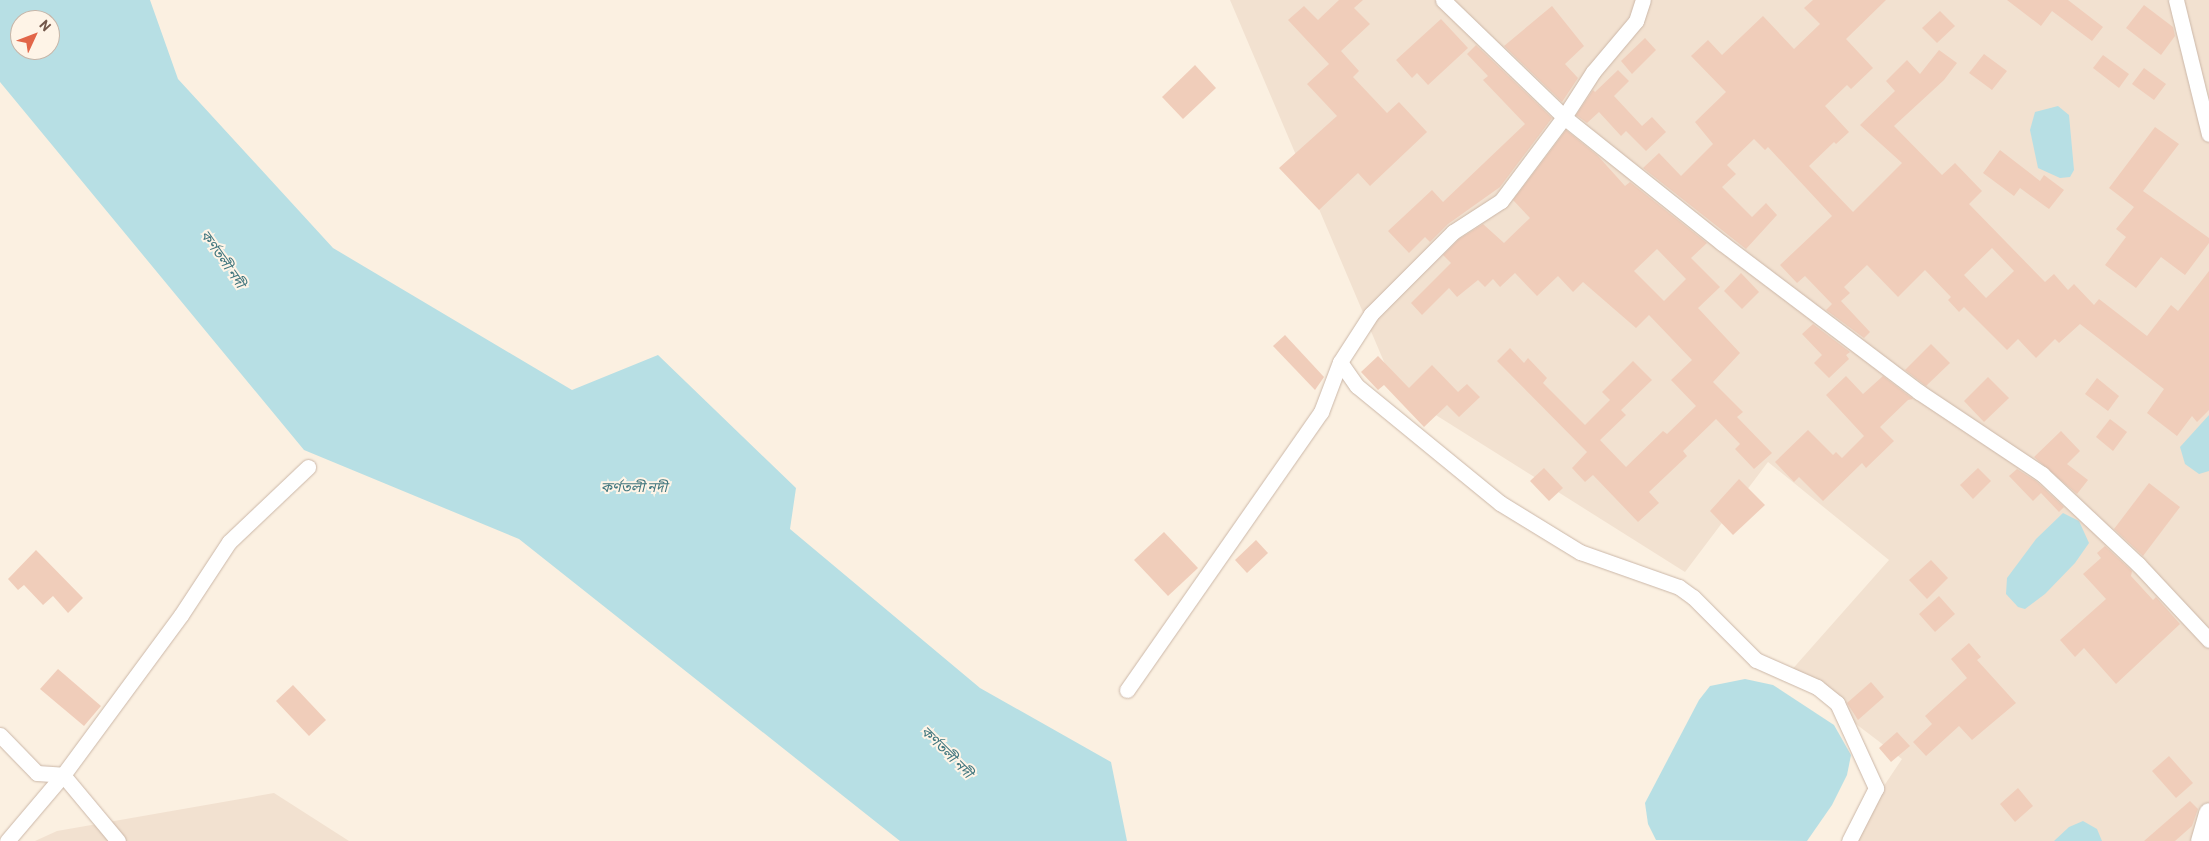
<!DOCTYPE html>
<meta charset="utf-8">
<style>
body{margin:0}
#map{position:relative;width:2209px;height:841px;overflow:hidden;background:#fbf0e1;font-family:Barlow,"Noto Sans Bengali",sans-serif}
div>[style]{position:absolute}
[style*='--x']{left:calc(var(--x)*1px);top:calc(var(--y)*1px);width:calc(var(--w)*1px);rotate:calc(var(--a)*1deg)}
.residential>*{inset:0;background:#f2e1d0}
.water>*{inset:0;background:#b7dfe4}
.building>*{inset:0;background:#f0cdba}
.roads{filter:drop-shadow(0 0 1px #cbb7a8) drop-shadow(0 0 1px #cbb7a8)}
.street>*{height:15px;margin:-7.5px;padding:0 7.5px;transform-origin:7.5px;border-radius:7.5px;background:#fff}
.secondary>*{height:21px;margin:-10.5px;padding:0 10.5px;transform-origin:10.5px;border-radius:10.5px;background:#fff}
span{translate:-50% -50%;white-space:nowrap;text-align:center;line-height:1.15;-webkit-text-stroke:4px #fef4e7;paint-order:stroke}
.water-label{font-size:14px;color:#41767e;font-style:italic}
.north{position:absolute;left:10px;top:10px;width:50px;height:50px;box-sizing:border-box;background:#fef4e7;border:1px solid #c6b5a8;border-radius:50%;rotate:47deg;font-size:14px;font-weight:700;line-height:20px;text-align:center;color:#715649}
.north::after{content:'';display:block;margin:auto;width:18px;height:22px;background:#e26649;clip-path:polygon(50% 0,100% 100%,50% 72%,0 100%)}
</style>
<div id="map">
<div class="residential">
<i style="clip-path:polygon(1230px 0,2209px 0,2209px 841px,1847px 841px,1902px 759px,1789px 673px,1889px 560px,1768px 462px,1685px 572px,1396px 390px)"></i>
<i style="clip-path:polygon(274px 793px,349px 841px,35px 841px,57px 831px)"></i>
</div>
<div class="water">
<i style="clip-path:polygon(evenodd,0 0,150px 0,178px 79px,333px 248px,572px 390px,658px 355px,796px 488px,790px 529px,980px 688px,1111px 762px,1127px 841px,900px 841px,519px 539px,304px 450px,0 82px,0 0,20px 20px,50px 20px,50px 50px,20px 50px,20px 20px)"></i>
<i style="clip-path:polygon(2058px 106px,2069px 115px,2074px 170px,2070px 177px,2060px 178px,2038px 168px,2030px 130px,2035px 112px)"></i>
<i style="clip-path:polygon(2209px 415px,2209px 471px,2199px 474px,2185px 464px,2180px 447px)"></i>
<i style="clip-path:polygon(2063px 513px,2079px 521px,2089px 543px,2075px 563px,2045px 594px,2025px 609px,2018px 607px,2006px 594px,2007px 578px,2036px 539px)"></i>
<i style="clip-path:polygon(1745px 679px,1773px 685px,1834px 725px,1851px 755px,1847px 775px,1832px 805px,1807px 841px,1656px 840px,1648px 824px,1645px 803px,1699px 700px,1710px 686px)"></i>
<i style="clip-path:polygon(2083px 821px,2097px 829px,2102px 841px,2054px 841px,2069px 827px)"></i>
</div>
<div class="building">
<i style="clip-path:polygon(1339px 0,1363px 0,1354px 8px,1370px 24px,1341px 51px,1359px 71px,1353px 77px,1387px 113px,1399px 102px,1427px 132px,1370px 186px,1358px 173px,1319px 210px,1279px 168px,1337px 116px,1307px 84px,1329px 64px,1288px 20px,1304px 6px,1318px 20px)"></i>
<i style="clip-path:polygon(evenodd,1813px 0,1886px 0,1846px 39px,1873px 68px,1851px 89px,1847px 85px,1825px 106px,1849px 132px,1836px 144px,1834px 142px,1809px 166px,1853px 212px,1902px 163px,1860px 125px,1895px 91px,1886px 81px,1907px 60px,1920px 74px,1939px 50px,1957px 63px,1944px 80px,1894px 126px,1942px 175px,1955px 163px,1982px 191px,1969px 204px,2045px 282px,2054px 274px,2068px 290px,2074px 284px,2094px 305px,2099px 299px,2147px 336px,2171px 305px,2178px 311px,2209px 271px,2209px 410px,2197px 422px,2192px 416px,2177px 436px,2147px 413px,2164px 389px,2080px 324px,2059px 343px,2055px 339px,2036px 358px,2018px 339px,2007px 350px,1964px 307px,1959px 312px,1948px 300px,1951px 297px,1925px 270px,1898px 297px,1867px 265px,1844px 287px,1850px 293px,1841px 301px,1870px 332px,1864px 338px,1826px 310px,1832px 304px,1805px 276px,1797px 283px,1780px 265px,1832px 216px,1768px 147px,1765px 150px,1754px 139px,1727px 165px,1736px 174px,1722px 187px,1752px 217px,1766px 203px,1777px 215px,1746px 249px,1643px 168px,1659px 153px,1681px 176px,1713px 144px,1695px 122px,1726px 92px,1691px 56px,1708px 40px,1722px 55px,1763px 16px,1794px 49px,1820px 24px,1804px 8px,1813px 0,1992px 248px,2014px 271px,1986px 298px,1964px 275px,1992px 248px)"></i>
<i style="clip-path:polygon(2007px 0,2068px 0,2103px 27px,2092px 41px,2052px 11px,2041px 26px)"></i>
<i style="clip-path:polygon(2144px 5px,2173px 27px,2175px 36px,2161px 55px,2126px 28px)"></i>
<i style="clip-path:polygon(1552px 6px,1584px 46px,1565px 64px,1578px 78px,1562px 102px,1504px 46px)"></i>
<i style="clip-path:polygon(1940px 11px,1955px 26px,1937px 43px,1922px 28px)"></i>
<i style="clip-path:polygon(1441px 19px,1468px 48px,1428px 85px,1417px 73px,1412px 78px,1396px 60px)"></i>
<i style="clip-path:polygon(1645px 38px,1656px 50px,1632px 74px,1621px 61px)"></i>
<i style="clip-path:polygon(1476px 45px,1552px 118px,1500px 187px,1448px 224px,1430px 242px,1425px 237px,1409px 253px,1388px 231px,1432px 190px,1443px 202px,1525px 124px,1483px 80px,1488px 76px,1467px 54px)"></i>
<i style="clip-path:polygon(1984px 54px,2007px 71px,1992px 90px,1969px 73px)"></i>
<i style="clip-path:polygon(2103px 55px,2129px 74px,2119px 88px,2093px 68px)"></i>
<i style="clip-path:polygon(1195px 65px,1216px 88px,1183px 119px,1162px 97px)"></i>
<i style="clip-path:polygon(2144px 68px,2166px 84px,2154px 100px,2132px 84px)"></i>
<i style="clip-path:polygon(1618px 70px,1629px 81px,1614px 96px,1642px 126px,1652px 117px,1666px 132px,1646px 151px,1626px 131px,1621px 136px,1599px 112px,1587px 123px,1576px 115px,1593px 90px,1595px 92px)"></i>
<i style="clip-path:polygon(2155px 127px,2179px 144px,2143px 191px,2209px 238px,2209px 243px,2185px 275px,2161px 257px,2136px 288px,2105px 265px,2126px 237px,2116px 229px,2134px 207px,2109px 188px)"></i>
<i style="clip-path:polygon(evenodd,1566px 130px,1598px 156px,1625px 186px,1630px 182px,1707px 243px,1691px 258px,1720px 287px,1698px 308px,1740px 353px,1713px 382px,1743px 412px,1737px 417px,1772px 453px,1754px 469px,1735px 449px,1740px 444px,1716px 419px,1683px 451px,1687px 456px,1649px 492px,1659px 503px,1638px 522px,1593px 475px,1585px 482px,1572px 468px,1587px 452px,1497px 361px,1510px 348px,1524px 363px,1528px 358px,1547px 378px,1543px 383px,1585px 425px,1610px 400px,1602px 392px,1633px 361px,1652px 380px,1621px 410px,1626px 415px,1600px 440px,1626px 467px,1663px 431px,1667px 434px,1696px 406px,1671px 380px,1692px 360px,1649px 315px,1636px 328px,1583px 282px,1573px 292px,1558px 276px,1537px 296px,1515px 273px,1500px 287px,1493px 279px,1485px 287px,1478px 280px,1457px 297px,1449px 288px,1422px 315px,1411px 303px,1451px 263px,1443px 255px,1459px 239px,1483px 224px,1504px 243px,1530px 218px,1513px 200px,1566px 130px,1657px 249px,1686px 279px,1664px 301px,1634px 271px,1657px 249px)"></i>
<i style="clip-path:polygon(2000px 150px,2040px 181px,2044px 175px,2064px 190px,2049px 209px,2020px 188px,2014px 196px,1983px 173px)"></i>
<i style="clip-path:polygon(1741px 273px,1759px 292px,1742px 309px,1724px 291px)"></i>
<i style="clip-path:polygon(1813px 324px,1850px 352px,1846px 355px,1849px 359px,1829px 378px,1814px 363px,1822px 355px,1802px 334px)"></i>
<i style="clip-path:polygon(1285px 335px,1324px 377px,1315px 390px,1273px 346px)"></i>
<i style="clip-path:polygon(1931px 344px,1950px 363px,1926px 386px,1905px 370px)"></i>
<i style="clip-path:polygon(1378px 356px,1409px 388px,1432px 365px,1458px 392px,1467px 384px,1480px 397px,1459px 417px,1447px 405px,1424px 427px,1384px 385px,1378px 390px,1361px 372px)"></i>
<i style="clip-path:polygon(1846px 376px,1863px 394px,1883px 376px,1913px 399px,1908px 400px,1880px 427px,1894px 441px,1866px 468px,1862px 463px,1823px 501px,1799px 477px,1794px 482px,1775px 462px,1808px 430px,1833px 455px,1836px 452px,1842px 458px,1864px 436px,1826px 395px)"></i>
<i style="clip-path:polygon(1988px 377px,2009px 398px,1984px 422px,1964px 401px)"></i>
<i style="clip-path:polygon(2097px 378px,2119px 396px,2108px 411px,2085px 394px)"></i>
<i style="clip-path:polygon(2110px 419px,2127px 432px,2113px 451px,2096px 437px)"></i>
<i style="clip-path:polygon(2061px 431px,2080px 451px,2067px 464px,2088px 480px,2077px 494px,2034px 457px)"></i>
<i style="clip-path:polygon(1544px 468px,1563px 488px,1549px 501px,1530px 481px)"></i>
<i style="clip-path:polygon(1978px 468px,1991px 481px,1973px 499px,1960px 485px)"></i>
<i style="clip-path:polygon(2017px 469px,2036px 481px,2064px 507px,2059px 512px,2041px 493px,2033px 501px,2009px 476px)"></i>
<i style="clip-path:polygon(1739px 479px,1765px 505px,1733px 535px,1710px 511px)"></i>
<i style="clip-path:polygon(2149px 483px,2180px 507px,2143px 556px,2114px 529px)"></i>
<i style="clip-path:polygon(1164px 532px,1198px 568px,1168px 596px,1134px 560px)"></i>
<i style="clip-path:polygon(1256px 540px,1268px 553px,1247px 573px,1235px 560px)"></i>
<i style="clip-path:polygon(2105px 546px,2132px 571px,2131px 576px,2153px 600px,2156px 597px,2180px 624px,2116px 684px,2084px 648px,2075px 657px,2060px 640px,2106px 599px,2083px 574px,2101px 558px,2097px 553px)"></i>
<i style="clip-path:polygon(36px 550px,83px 598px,68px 613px,53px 596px,43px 605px,24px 585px,18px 590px,8px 579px)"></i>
<i style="clip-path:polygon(1931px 560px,1948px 578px,1927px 599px,1909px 580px)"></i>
<i style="clip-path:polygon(1939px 596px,1955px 614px,1935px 632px,1919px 614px)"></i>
<i style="clip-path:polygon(1969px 643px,1981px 657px,1977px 660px,2016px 703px,1972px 740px,1959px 726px,1926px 756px,1913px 742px,1932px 724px,1925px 716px,1967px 678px,1951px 659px)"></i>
<i style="clip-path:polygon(58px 669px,101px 706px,84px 726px,40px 689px)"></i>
<i style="clip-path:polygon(1871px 682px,1884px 697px,1858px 720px,1847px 703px)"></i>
<i style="clip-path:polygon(293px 685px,326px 720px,309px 736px,276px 701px)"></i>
<i style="clip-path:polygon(1897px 732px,1910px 746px,1891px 762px,1879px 748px)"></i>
<i style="clip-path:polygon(2169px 756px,2193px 783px,2176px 798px,2152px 771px)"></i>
<i style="clip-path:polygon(2018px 788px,2033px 806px,2015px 822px,2000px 804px)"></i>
<i style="clip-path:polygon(2190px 801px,2198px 809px,2192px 826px,2175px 841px,2144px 841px)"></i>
</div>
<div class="roads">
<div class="street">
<i style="--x:1443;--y:0;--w:168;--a:44"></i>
<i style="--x:1564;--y:117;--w:202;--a:38.6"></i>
<i style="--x:1722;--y:243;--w:247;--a:37.1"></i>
<i style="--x:1919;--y:392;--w:148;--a:33.7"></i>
<i style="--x:2042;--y:474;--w:132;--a:43.2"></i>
<i style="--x:2138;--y:564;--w:104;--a:46.9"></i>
<i style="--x:2176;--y:0;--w:138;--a:76.2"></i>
<i style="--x:1340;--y:362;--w:29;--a:55"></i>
<i style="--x:1357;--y:386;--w:185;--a:39.3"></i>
<i style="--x:1500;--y:503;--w:94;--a:31.5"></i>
<i style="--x:1580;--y:552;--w:105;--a:19.5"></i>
<i style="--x:1679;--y:587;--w:17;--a:36"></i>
<i style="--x:1693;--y:597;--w:89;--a:45"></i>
<i style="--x:1756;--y:660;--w:67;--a:23.9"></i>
<i style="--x:1817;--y:687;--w:26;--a:39"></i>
<i style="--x:1837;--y:703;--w:94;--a:65.4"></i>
<i style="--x:1876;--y:788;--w:59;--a:117"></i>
<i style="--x:1127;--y:690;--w:339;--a:-55.1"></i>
<i style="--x:1321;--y:412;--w:53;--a:-69.2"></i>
<i style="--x:1340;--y:362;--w:57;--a:-57.1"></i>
<i style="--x:1371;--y:314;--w:116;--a:-45"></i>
<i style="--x:1453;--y:232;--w:57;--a:-32.9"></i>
<i style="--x:1501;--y:201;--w:105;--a:-53.1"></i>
<i style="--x:1564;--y:117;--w:54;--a:-57.2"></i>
<i style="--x:1593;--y:72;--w:67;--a:-49.9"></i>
<i style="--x:1636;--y:21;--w:22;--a:-72"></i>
<i style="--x:0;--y:735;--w:53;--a:45.8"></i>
<i style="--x:37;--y:773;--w:26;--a:4"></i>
<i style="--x:63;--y:775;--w:199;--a:-53.6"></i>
<i style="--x:181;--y:615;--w:87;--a:-56.7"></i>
<i style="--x:229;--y:542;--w:109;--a:-43.5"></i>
<i style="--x:7;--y:841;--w:87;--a:-49.7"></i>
<i style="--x:63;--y:775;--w:86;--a:50.2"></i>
</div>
<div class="secondary">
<i style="--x:2201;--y:841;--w:29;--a:-74"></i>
</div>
</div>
<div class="water-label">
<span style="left:223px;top:259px;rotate:55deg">কর্ণতলী নদী</span>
<span style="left:634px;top:487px">কর্ণতলী নদী</span>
<span style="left:947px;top:752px;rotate:45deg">কর্ণতলী নদী</span>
</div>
<div class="north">N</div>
</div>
